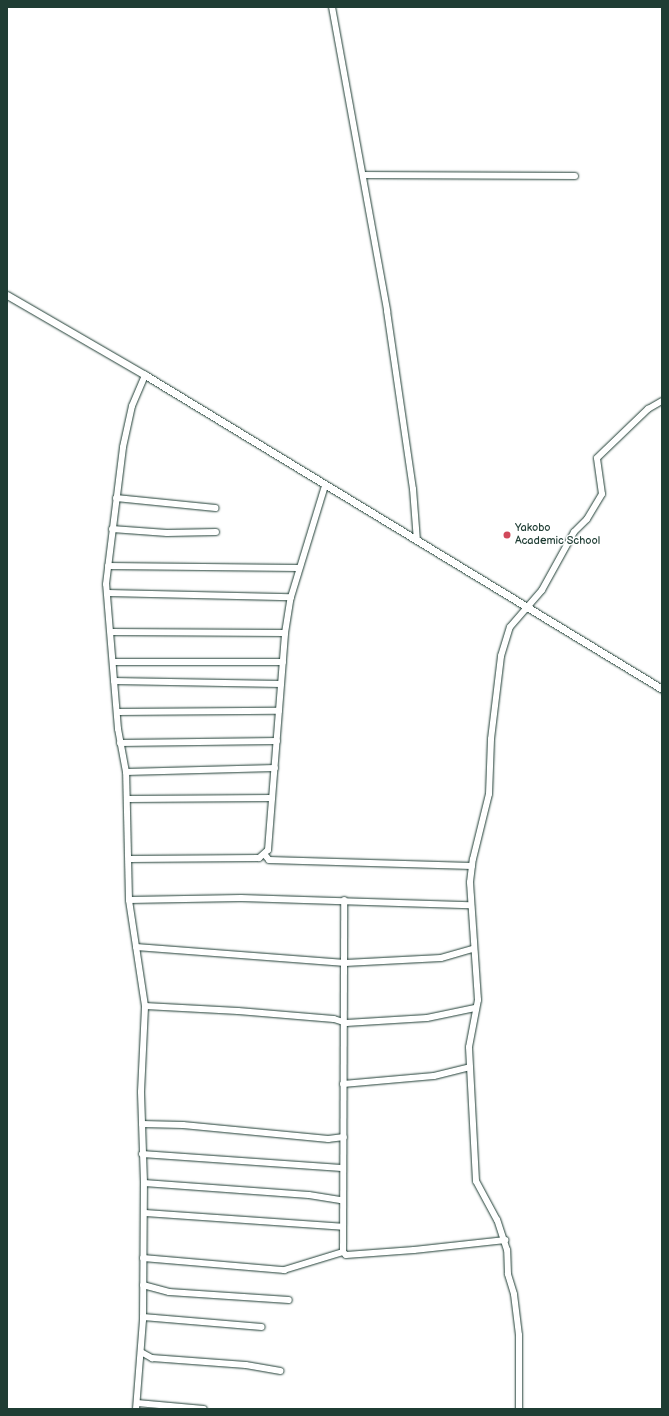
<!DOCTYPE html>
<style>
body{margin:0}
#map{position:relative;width:669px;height:1416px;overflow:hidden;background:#fff;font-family:"Balsamiq Sans",sans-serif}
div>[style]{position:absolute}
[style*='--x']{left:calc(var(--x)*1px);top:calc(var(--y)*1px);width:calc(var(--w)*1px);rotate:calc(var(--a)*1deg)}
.roads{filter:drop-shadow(0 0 1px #1f3d34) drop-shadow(0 0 1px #1f3d34)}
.minor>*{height:6px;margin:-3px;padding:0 3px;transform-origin:3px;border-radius:3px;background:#fff}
.tertiary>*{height:7px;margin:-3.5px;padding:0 3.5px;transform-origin:3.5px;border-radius:3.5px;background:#fff}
.dots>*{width:11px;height:11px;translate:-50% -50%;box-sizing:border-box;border:2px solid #fff;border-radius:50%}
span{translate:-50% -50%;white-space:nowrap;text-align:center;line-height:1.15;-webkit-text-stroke:3px #fff;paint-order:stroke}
.poi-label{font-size:11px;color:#1f3d34}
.left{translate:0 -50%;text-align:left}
.frame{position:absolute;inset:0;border:8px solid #1f3d34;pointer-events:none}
</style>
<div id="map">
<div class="roads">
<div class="minor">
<i style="--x:332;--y:7;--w:309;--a:79.7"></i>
<i style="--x:387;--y:311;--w:180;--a:81.7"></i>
<i style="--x:413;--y:489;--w:52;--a:85.6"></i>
<i style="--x:364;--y:175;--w:211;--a:0.3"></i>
<i style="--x:116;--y:498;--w:100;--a:5.8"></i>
<i style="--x:112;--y:529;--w:55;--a:4.2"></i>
<i style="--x:167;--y:533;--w:49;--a:-1.2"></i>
<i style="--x:108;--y:566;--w:190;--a:0.6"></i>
<i style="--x:108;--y:593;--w:183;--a:1.3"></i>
<i style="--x:111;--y:632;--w:174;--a:0.3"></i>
<i style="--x:113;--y:662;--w:170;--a:0"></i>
<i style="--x:114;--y:681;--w:167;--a:1"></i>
<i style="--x:117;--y:712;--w:162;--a:-0.4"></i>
<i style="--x:120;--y:743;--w:157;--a:-0.7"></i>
<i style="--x:126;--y:772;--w:149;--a:-1.5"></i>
<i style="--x:128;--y:799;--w:144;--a:-0.4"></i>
<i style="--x:265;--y:855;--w:6;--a:51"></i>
<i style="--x:269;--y:860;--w:203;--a:1.7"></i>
<i style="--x:129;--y:859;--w:130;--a:-0.4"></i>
<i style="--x:259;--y:858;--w:12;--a:-42"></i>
<i style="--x:268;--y:850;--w:218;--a:-85.5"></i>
<i style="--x:285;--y:633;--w:36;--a:-81"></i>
<i style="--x:291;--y:597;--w:116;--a:-73"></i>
<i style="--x:129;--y:900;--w:112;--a:-1"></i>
<i style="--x:241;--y:898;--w:229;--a:1.8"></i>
<i style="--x:136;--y:947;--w:210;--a:4.4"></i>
<i style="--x:345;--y:963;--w:96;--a:-3"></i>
<i style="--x:441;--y:958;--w:33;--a:-16"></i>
<i style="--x:145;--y:1006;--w:93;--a:3.1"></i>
<i style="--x:238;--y:1011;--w:96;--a:4.8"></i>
<i style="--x:334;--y:1019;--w:13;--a:18"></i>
<i style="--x:346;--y:1023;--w:81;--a:-3.5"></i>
<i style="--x:427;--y:1018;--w:49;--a:-11.8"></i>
<i style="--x:343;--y:1084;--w:91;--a:-5"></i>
<i style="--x:434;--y:1076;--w:37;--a:-14"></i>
<i style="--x:142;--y:1124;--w:41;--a:1.4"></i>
<i style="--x:183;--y:1125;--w:146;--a:5.5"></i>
<i style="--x:328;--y:1139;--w:16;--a:-7"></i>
<i style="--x:142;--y:1154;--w:200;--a:4"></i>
<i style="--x:144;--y:1183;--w:165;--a:4.2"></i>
<i style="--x:309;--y:1195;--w:33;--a:9"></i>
<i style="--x:145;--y:1213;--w:198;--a:4"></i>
<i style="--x:343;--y:1252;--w:352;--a:-89.8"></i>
<i style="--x:143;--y:1258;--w:142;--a:4.9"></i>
<i style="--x:284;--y:1270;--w:62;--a:-17"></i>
<i style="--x:343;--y:1252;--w:4;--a:45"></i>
<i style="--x:346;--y:1255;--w:68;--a:-4.2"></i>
<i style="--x:414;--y:1250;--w:92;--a:-6.3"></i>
<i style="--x:143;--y:1285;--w:27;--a:15"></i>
<i style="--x:169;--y:1292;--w:120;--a:3.8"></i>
<i style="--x:143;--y:1317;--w:119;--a:4.8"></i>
<i style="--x:141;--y:1352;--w:13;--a:29"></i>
<i style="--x:152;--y:1358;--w:94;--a:4.3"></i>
<i style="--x:246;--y:1365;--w:35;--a:10"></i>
<i style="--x:137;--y:1403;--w:67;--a:5.1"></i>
<i style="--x:136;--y:1409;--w:89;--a:-85.5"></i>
<i style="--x:143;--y:1320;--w:137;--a:-89.6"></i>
<i style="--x:144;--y:1183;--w:91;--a:-91.9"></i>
<i style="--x:141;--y:1092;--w:86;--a:-87.3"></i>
<i style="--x:145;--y:1006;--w:107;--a:-98.6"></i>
<i style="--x:129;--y:900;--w:128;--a:-91.3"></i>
<i style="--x:126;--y:772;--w:44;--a:-100.5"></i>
<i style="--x:118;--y:729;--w:145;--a:-94.7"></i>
<i style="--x:106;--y:584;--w:138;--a:-82.9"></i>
<i style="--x:123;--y:447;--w:42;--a:-77.6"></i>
<i style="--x:132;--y:406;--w:34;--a:-67"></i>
<i style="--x:519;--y:1409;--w:74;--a:-90"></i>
<i style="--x:519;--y:1335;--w:41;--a:-97"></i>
<i style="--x:514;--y:1294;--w:21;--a:-107"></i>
<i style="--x:508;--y:1274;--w:24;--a:-92"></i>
<i style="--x:507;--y:1250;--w:32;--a:-108"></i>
<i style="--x:497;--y:1220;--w:44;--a:-118.3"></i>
<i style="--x:476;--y:1181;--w:134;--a:-93"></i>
<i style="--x:469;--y:1047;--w:48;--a:-79.2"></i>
<i style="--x:478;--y:1000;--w:118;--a:-93.9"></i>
<i style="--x:470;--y:882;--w:23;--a:-83"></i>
<i style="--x:473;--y:859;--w:67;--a:-76.2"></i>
<i style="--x:489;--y:794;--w:55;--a:-87.9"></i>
<i style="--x:491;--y:739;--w:84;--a:-83.1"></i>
<i style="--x:501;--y:656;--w:30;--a:-73"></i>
<i style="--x:510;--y:627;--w:49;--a:-49.1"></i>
<i style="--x:542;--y:590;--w:66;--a:-61.1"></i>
<i style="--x:574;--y:532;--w:18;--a:-45"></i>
<i style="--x:587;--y:519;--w:29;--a:-59"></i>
<i style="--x:602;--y:494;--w:36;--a:-98"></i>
<i style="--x:597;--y:458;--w:71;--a:-43.9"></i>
<i style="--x:648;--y:409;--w:16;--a:-30"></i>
</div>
<div class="tertiary">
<i style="--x:7;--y:295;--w:160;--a:30.1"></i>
<i style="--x:145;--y:375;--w:605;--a:31.27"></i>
</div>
</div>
<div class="dots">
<i style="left:507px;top:535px;background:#d1495b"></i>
</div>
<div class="poi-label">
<span class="left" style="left:515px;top:535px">Yakobo<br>Academic School</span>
</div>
<div class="frame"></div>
</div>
